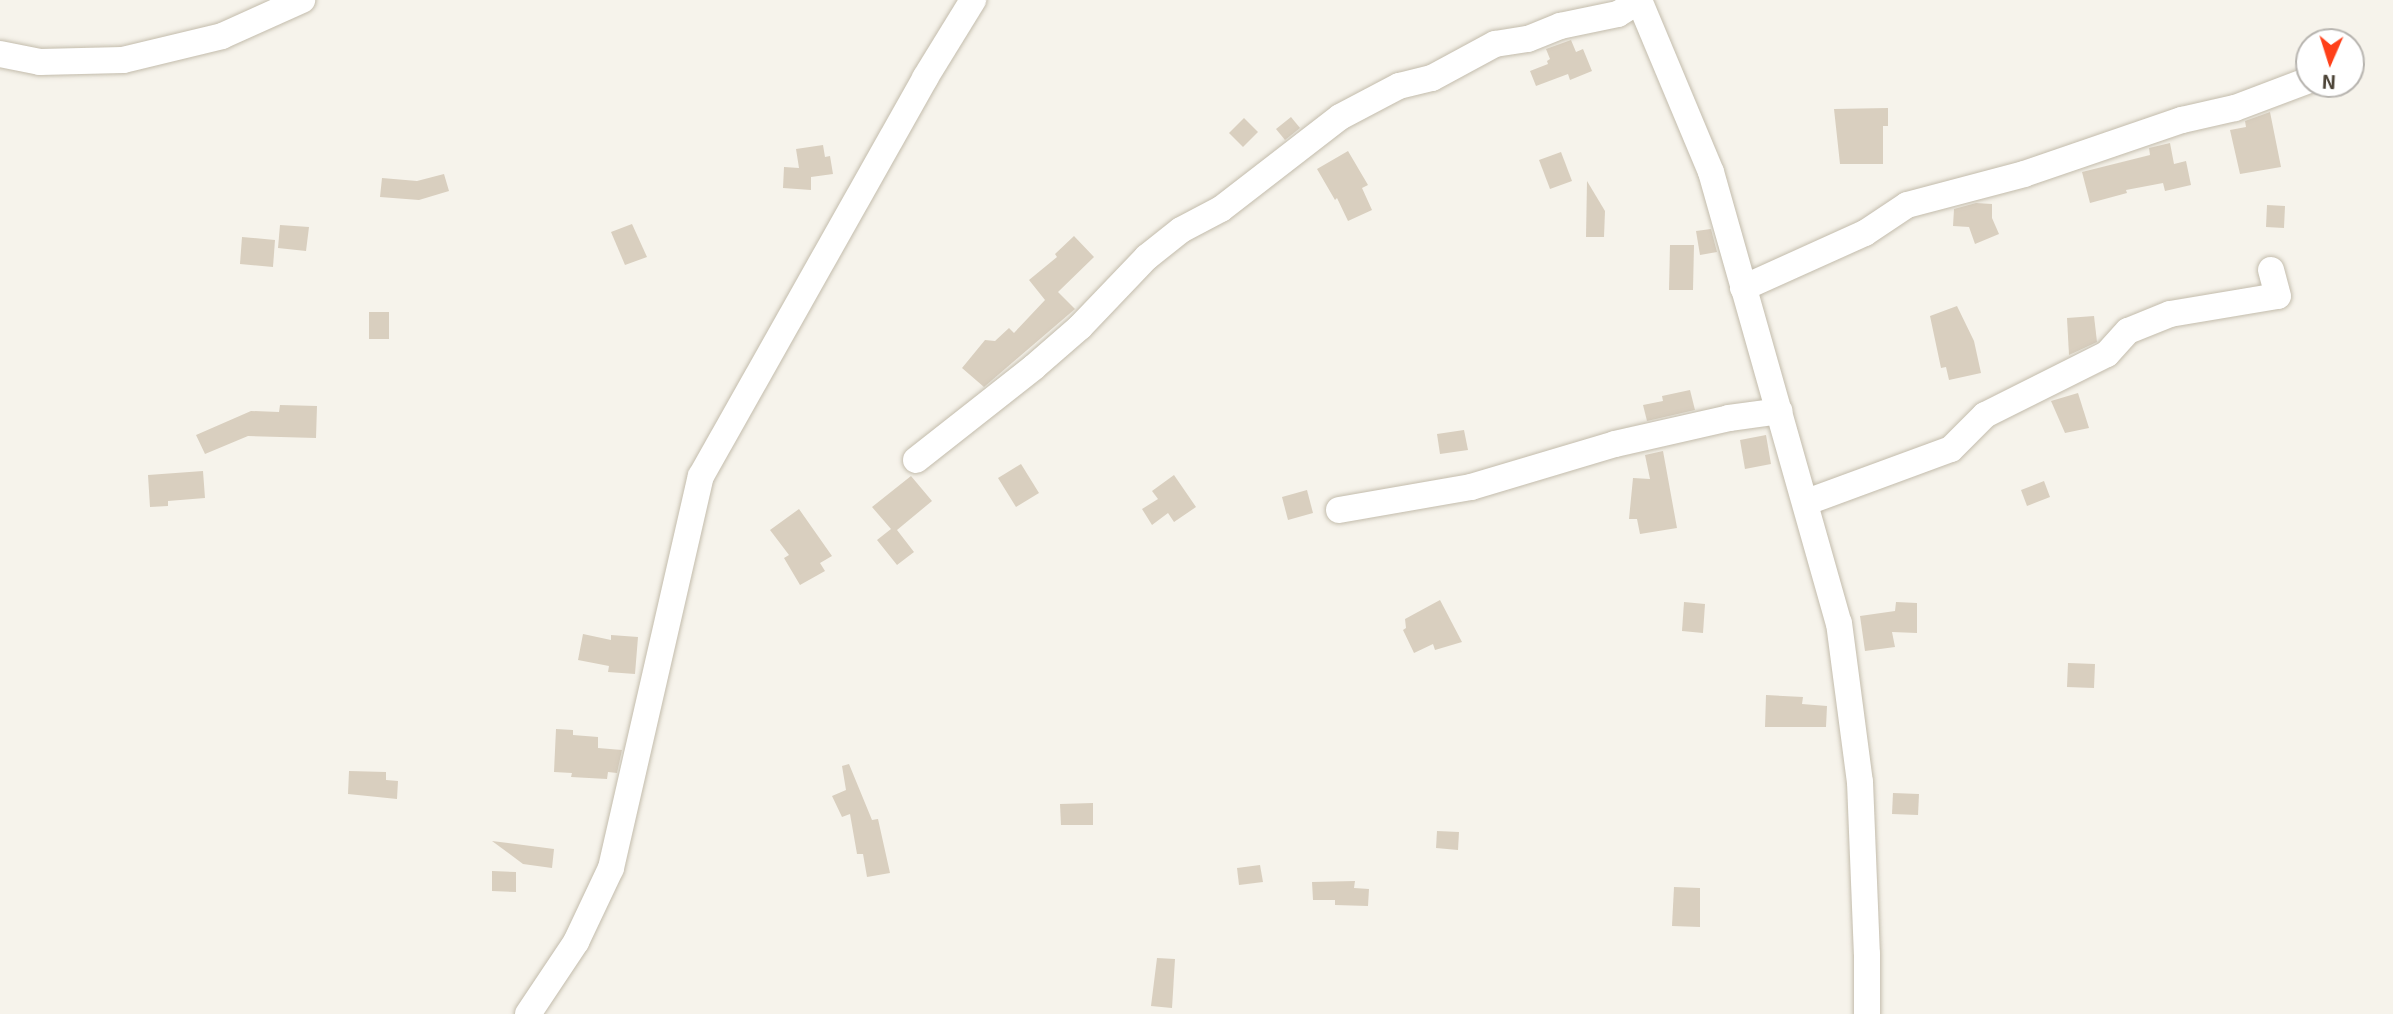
<!DOCTYPE html>
<style>
body{margin:0}
#map{position:relative;width:2393px;height:1014px;overflow:hidden;background:#f6f3eb;font-family:"Exo 2",sans-serif}
div>[style]{position:absolute}
[style*='--x']{left:calc(var(--x)*1px);top:calc(var(--y)*1px);width:calc(var(--w)*1px);rotate:calc(var(--a)*1deg)}
.building>*{inset:0;background:#d9cfbf}
.roads{filter:drop-shadow(0 0 2px #c3bcac) drop-shadow(0 0 2px #c3bcac)}
.minor>*{height:26px;margin:-13px;padding:0 13px;transform-origin:13px;border-radius:13px;background:#fff}
span{translate:-50% -50%;white-space:nowrap;text-align:center;line-height:1.15;-webkit-text-stroke:5px #fff;paint-order:stroke}
.north{position:absolute;left:2295px;top:28px;width:70px;height:70px;box-sizing:border-box;background:#fff;border:2px solid #b7b4af;border-radius:50%;rotate:183deg;font-size:19px;font-weight:700;line-height:28px;text-align:center;color:#4c4437}
.north::after{content:'';display:block;margin:auto;width:24px;height:32px;background:#ff4019;clip-path:polygon(50% 0,100% 100%,50% 72%,0 100%)}
</style>
<div id="map">
<div class="building">
<i style="clip-path:polygon(1571px 40px,1576px 52px,1583px 49px,1592px 71px,1570px 80px,1568px 74px,1536px 86px,1530px 71px,1548px 64px,1547px 61px,1550px 59px,1546px 49px)"></i>
<i style="clip-path:polygon(1888px 108px,1888px 126px,1883px 126px,1883px 164px,1840px 164px,1834px 109px)"></i>
<i style="clip-path:polygon(2270px 112px,2281px 167px,2240px 174px,2230px 130px,2246px 127px,2245px 121px)"></i>
<i style="clip-path:polygon(1291px 117px,1300px 128px,1285px 140px,1276px 129px)"></i>
<i style="clip-path:polygon(1244px 118px,1258px 132px,1243px 147px,1229px 133px)"></i>
<i style="clip-path:polygon(2170px 143px,2174px 164px,2186px 161px,2191px 185px,2165px 191px,2163px 183px,2126px 190px,2127px 193px,2090px 203px,2082px 172px,2150px 155px,2149px 148px)"></i>
<i style="clip-path:polygon(823px 145px,825px 157px,830px 156px,833px 174px,811px 177px,811px 190px,783px 188px,784px 167px,799px 168px,796px 149px)"></i>
<i style="clip-path:polygon(1348px 151px,1368px 185px,1362px 188px,1372px 210px,1348px 221px,1337px 198px,1335px 200px,1317px 169px)"></i>
<i style="clip-path:polygon(1561px 152px,1572px 181px,1550px 189px,1539px 160px)"></i>
<i style="clip-path:polygon(444px 174px,449px 191px,419px 200px,380px 197px,382px 178px,417px 181px)"></i>
<i style="clip-path:polygon(1587px 181px,1605px 211px,1604px 237px,1586px 237px)"></i>
<i style="clip-path:polygon(1976px 203px,1992px 204px,1992px 218px,1999px 234px,1975px 244px,1969px 227px,1953px 226px,1954px 209px)"></i>
<i style="clip-path:polygon(2267px 205px,2285px 206px,2284px 228px,2266px 227px)"></i>
<i style="clip-path:polygon(632px 224px,647px 257px,625px 265px,611px 232px)"></i>
<i style="clip-path:polygon(280px 225px,309px 227px,306px 251px,278px 248px)"></i>
<i style="clip-path:polygon(1711px 229px,1717px 252px,1700px 255px,1696px 231px)"></i>
<i style="clip-path:polygon(1074px 236px,1094px 257px,1058px 292px,1075px 309px,984px 387px,962px 368px,985px 340px,995px 341px,1009px 328px,1014px 333px,1045px 300px,1029px 280px,1057px 257px,1055px 254px)"></i>
<i style="clip-path:polygon(242px 237px,275px 240px,273px 267px,240px 264px)"></i>
<i style="clip-path:polygon(1670px 245px,1694px 245px,1693px 290px,1669px 290px)"></i>
<i style="clip-path:polygon(1957px 306px,1974px 341px,1981px 373px,1949px 380px,1946px 367px,1941px 368px,1930px 316px)"></i>
<i style="clip-path:polygon(369px 312px,389px 312px,389px 339px,369px 339px)"></i>
<i style="clip-path:polygon(2094px 316px,2097px 342px,2069px 355px,2067px 318px)"></i>
<i style="clip-path:polygon(1690px 390px,1695px 410px,1647px 421px,1643px 405px,1663px 401px,1662px 396px)"></i>
<i style="clip-path:polygon(2078px 393px,2089px 428px,2065px 433px,2051px 401px)"></i>
<i style="clip-path:polygon(280px 405px,317px 406px,316px 438px,248px 436px,205px 454px,196px 435px,251px 411px,279px 412px)"></i>
<i style="clip-path:polygon(1464px 430px,1468px 450px,1440px 454px,1437px 434px)"></i>
<i style="clip-path:polygon(1766px 435px,1771px 464px,1745px 469px,1740px 440px)"></i>
<i style="clip-path:polygon(1663px 451px,1677px 528px,1640px 534px,1637px 519px,1629px 519px,1633px 478px,1650px 479px,1645px 455px)"></i>
<i style="clip-path:polygon(1021px 464px,1039px 493px,1016px 507px,998px 478px)"></i>
<i style="clip-path:polygon(203px 471px,205px 498px,168px 501px,168px 506px,150px 507px,148px 475px)"></i>
<i style="clip-path:polygon(1174px 475px,1196px 507px,1174px 522px,1168px 513px,1152px 525px,1142px 509px,1158px 499px,1152px 491px)"></i>
<i style="clip-path:polygon(911px 476px,932px 501px,897px 530px,914px 552px,897px 565px,877px 540px,891px 529px,872px 507px)"></i>
<i style="clip-path:polygon(2044px 481px,2050px 497px,2027px 506px,2021px 490px)"></i>
<i style="clip-path:polygon(1307px 490px,1313px 513px,1288px 520px,1282px 497px)"></i>
<i style="clip-path:polygon(799px 509px,832px 556px,820px 563px,825px 571px,800px 585px,784px 558px,789px 555px,770px 530px)"></i>
<i style="clip-path:polygon(1440px 600px,1462px 642px,1435px 650px,1433px 644px,1414px 653px,1403px 630px,1406px 628px,1405px 619px)"></i>
<i style="clip-path:polygon(1684px 602px,1705px 604px,1703px 633px,1682px 631px)"></i>
<i style="clip-path:polygon(1896px 602px,1917px 603px,1917px 633px,1892px 632px,1895px 647px,1865px 651px,1860px 616px,1895px 611px)"></i>
<i style="clip-path:polygon(583px 634px,611px 640px,611px 635px,638px 637px,635px 674px,608px 672px,609px 666px,578px 660px)"></i>
<i style="clip-path:polygon(2068px 663px,2095px 664px,2094px 688px,2067px 687px)"></i>
<i style="clip-path:polygon(1766px 695px,1803px 697px,1802px 704px,1827px 706px,1826px 727px,1765px 727px)"></i>
<i style="clip-path:polygon(556px 729px,573px 730px,573px 735px,598px 737px,598px 748px,622px 750px,617px 773px,608px 772px,607px 779px,571px 777px,572px 773px,554px 772px)"></i>
<i style="clip-path:polygon(849px 764px,872px 820px,878px 819px,890px 873px,867px 877px,863px 854px,857px 854px,850px 814px,842px 817px,832px 796px,846px 790px,842px 766px)"></i>
<i style="clip-path:polygon(349px 771px,386px 772px,386px 780px,398px 781px,397px 799px,348px 794px)"></i>
<i style="clip-path:polygon(1893px 793px,1919px 794px,1918px 815px,1892px 814px)"></i>
<i style="clip-path:polygon(1093px 803px,1093px 825px,1061px 825px,1060px 804px)"></i>
<i style="clip-path:polygon(1437px 831px,1459px 832px,1458px 850px,1436px 848px)"></i>
<i style="clip-path:polygon(492px 841px,554px 849px,552px 868px,523px 864px)"></i>
<i style="clip-path:polygon(1260px 865px,1263px 882px,1239px 885px,1237px 868px)"></i>
<i style="clip-path:polygon(492px 871px,516px 872px,516px 892px,492px 891px)"></i>
<i style="clip-path:polygon(1355px 881px,1354px 888px,1369px 889px,1368px 906px,1335px 905px,1335px 900px,1313px 900px,1312px 882px)"></i>
<i style="clip-path:polygon(1674px 887px,1700px 888px,1700px 927px,1672px 926px)"></i>
<i style="clip-path:polygon(1157px 958px,1175px 959px,1172px 1008px,1151px 1006px)"></i>
</div>
<div class="roads">
<div class="minor">
<i style="--x:1639;--y:0;--w:186;--a:67.3"></i>
<i style="--x:1711;--y:172;--w:469;--a:74.2"></i>
<i style="--x:1839;--y:623;--w:160;--a:82.5"></i>
<i style="--x:1860;--y:782;--w:172;--a:87.7"></i>
<i style="--x:1867;--y:954;--w:60;--a:90"></i>
<i style="--x:0;--y:54;--w:41;--a:11.3"></i>
<i style="--x:40;--y:62;--w:83;--a:-1.4"></i>
<i style="--x:123;--y:60;--w:102;--a:-13.6"></i>
<i style="--x:222;--y:36;--w:88;--a:-24.2"></i>
<i style="--x:1743;--y:288;--w:134;--a:-24.3"></i>
<i style="--x:1865;--y:233;--w:50;--a:-33.7"></i>
<i style="--x:1907;--y:205;--w:121;--a:-14.8"></i>
<i style="--x:2024;--y:174;--w:167;--a:-18.9"></i>
<i style="--x:2182;--y:120;--w:54;--a:-12.8"></i>
<i style="--x:2235;--y:108;--w:79;--a:-20.7"></i>
<i style="--x:916;--y:460;--w:150;--a:-38.2"></i>
<i style="--x:1034;--y:367;--w:61;--a:-41"></i>
<i style="--x:1080;--y:327;--w:97;--a:-46.3"></i>
<i style="--x:1147;--y:257;--w:43;--a:-38.5"></i>
<i style="--x:1181;--y:230;--w:45;--a:-27.7"></i>
<i style="--x:1221;--y:209;--w:150;--a:-37.7"></i>
<i style="--x:1340;--y:117;--w:67;--a:-27.7"></i>
<i style="--x:1399;--y:86;--w:34;--a:-14"></i>
<i style="--x:1432;--y:78;--w:72;--a:-28.4"></i>
<i style="--x:1495;--y:44;--w:33;--a:-9"></i>
<i style="--x:1528;--y:39;--w:35;--a:-22"></i>
<i style="--x:1560;--y:26;--w:59;--a:-11.7"></i>
<i style="--x:1618;--y:14;--w:25;--a:-32"></i>
<i style="--x:1807;--y:502;--w:153;--a:-20.2"></i>
<i style="--x:1951;--y:449;--w:48;--a:-45"></i>
<i style="--x:1985;--y:415;--w:136;--a:-26.6"></i>
<i style="--x:2107;--y:354;--w:31;--a:-48"></i>
<i style="--x:2128;--y:331;--w:45;--a:-22"></i>
<i style="--x:2170;--y:314;--w:109;--a:-9.5"></i>
<i style="--x:2278;--y:296;--w:27;--a:-105"></i>
<i style="--x:1339;--y:510;--w:134;--a:-9.9"></i>
<i style="--x:1471;--y:487;--w:150;--a:-16.6"></i>
<i style="--x:1615;--y:444;--w:117;--a:-12.8"></i>
<i style="--x:1729;--y:418;--w:51;--a:-7.8"></i>
<i style="--x:528;--y:1014;--w:87;--a:-56.3"></i>
<i style="--x:576;--y:942;--w:82;--a:-64.7"></i>
<i style="--x:611;--y:868;--w:402;--a:-77.1"></i>
<i style="--x:701;--y:476;--w:457;--a:-60.6"></i>
<i style="--x:925;--y:78;--w:92;--a:-58.4"></i>
</div>
</div>
<div class="north">N</div>
</div>
